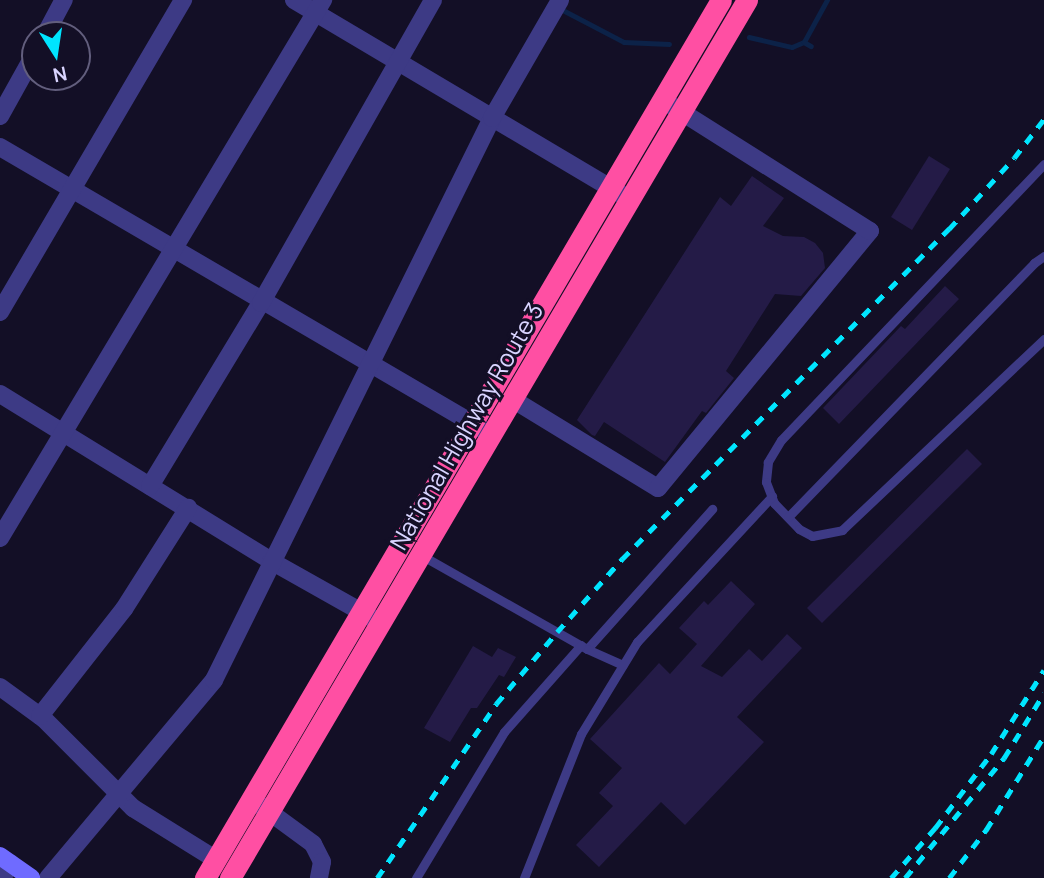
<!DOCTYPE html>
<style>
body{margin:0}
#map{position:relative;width:1044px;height:878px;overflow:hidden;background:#130f26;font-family:Manrope,sans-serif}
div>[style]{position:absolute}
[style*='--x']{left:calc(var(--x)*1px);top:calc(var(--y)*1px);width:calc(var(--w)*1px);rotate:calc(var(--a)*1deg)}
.stream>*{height:4.5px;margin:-2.25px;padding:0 2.25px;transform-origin:2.25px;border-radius:2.25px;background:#0c2248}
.building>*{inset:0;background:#241b47}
.lane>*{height:9px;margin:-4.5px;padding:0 4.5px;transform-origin:4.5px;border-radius:4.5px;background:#3d3a85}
.street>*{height:18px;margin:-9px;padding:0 9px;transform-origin:9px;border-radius:9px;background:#3d3a85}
.secondary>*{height:18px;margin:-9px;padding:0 9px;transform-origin:9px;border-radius:9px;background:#6f6bff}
.highway>*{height:21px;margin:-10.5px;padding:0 10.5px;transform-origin:10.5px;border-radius:10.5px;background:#ff4fa3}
.rail>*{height:4.5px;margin-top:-2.25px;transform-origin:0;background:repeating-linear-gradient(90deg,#00e5ff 0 10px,transparent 0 19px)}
span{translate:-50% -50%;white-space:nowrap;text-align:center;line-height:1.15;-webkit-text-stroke:6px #130f26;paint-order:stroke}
.street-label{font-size:24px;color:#d9d4ff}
.north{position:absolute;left:21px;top:21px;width:70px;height:70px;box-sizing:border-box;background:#130f26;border:2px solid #625e7d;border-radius:50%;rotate:168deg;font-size:19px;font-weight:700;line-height:28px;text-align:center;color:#d9d4ff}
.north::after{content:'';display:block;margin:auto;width:24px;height:32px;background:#00e5ff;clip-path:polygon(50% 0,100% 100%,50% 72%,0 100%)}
</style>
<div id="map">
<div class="stream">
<i style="--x:561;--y:9;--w:71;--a:27.6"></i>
<i style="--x:624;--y:42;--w:45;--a:2.5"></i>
<i style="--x:749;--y:37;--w:44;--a:13.1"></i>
<i style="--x:792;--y:47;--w:13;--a:-23"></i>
<i style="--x:804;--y:42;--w:48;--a:-61.3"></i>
<i style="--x:804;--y:42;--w:8;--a:30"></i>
</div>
<div class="building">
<i style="clip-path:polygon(929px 156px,950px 169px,912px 230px,891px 217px)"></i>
<i style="clip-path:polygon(752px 176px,784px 198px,763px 226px,783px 236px,804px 237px,815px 243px,823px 253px,825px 268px,801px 296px,775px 294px,726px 371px,734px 378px,706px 413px,702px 411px,665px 462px,604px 422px,595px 436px,592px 435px,577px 420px,720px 197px,731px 206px)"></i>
<i style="clip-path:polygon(945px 286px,959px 299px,839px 424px,823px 408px,901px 326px,905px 329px)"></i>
<i style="clip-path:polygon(967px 449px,982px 464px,822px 623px,807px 608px)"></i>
<i style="clip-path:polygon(731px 581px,755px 604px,701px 666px,722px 677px,749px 649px,762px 661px,787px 634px,802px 648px,737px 717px,764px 742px,685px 825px,661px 802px,599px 867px,576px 845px,613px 806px,599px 793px,622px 768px,590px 739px,659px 663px,670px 674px,697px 644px,679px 628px,704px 601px,708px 605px)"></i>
<i style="clip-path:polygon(473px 646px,492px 657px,498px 648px,516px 657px,504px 677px,499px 675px,477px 708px,471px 708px,450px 742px,424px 728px)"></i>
</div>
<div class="lane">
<i style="--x:1044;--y:164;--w:381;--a:133.6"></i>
<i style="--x:781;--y:440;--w:26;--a:121"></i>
<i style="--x:768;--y:462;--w:20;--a:96"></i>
<i style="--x:766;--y:482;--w:22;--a:69"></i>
<i style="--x:774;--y:503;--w:36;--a:46"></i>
<i style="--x:799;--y:529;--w:15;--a:28"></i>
<i style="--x:812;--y:536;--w:31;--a:-11"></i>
<i style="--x:842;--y:530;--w:278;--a:-43.4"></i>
<i style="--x:788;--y:517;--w:354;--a:-45.9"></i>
<i style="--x:1034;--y:263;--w:12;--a:-35"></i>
<i style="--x:421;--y:555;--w:191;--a:29.5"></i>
<i style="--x:587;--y:649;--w:188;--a:-48.2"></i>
<i style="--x:587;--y:649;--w:39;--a:24"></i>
<i style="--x:416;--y:878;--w:170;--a:-58.9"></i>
<i style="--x:504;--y:732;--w:116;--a:-48.5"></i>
<i style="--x:524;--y:878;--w:155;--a:-68.4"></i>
<i style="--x:581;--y:734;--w:108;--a:-58.7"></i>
<i style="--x:637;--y:642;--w:199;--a:-47.2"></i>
</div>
<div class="street">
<i style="--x:294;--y:0;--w:382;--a:30.7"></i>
<i style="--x:45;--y:35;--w:40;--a:-62"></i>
<i style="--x:0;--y:116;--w:72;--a:-60.9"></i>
<i style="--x:0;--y:147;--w:561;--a:30.32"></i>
<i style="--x:0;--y:312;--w:362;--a:-59.6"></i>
<i style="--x:0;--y:394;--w:318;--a:31.6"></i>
<i style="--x:271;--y:561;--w:116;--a:29.4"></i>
<i style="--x:512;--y:399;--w:171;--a:31.4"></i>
<i style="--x:658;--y:488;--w:333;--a:-50.5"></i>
<i style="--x:870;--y:231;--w:245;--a:-147.7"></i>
<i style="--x:150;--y:486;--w:214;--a:-58.8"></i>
<i style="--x:261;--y:303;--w:348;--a:-60.4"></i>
<i style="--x:0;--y:538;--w:628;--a:-59.02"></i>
<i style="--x:0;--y:687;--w:54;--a:36"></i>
<i style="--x:44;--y:719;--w:126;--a:45"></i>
<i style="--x:133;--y:808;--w:97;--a:31.9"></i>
<i style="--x:40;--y:716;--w:136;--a:-51.9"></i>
<i style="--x:124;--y:609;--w:120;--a:-57.6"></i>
<i style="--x:260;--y:805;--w:66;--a:36.3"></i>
<i style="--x:313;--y:844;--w:20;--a:63"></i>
<i style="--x:322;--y:862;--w:16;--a:101"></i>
<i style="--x:2;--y:878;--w:17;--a:-59"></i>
<i style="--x:48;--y:878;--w:258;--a:-50"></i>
<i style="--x:214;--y:680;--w:627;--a:-63.68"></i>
<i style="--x:492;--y:118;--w:136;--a:-60"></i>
</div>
<div class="secondary">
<i style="--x:0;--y:856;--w:38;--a:35"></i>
</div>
<div class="highway">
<i style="--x:205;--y:878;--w:1018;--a:-59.56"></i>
<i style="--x:230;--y:878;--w:1019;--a:-59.51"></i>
</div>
<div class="rail">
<i style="--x:377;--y:878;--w:211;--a:-55.6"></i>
<i style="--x:496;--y:704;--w:94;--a:-49.7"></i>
<i style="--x:557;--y:632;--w:98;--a:-48.3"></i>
<i style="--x:622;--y:559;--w:465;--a:-45.3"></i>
<i style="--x:949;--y:229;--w:96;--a:-47.5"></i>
<i style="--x:1014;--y:158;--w:49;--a:-52.4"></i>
<i style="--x:891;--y:878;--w:67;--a:-48.7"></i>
<i style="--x:935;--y:828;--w:93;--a:-52.9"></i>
<i style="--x:991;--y:754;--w:99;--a:-57.8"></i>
<i style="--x:905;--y:878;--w:156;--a:-50.5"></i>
<i style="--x:1004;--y:758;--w:76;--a:-58.4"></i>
<i style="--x:949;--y:878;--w:61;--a:-52.4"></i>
<i style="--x:986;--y:830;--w:110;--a:-58.3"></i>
</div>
<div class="street-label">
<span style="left:466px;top:426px;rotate:-60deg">National Highway Route 3</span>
</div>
<div class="north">N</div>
</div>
